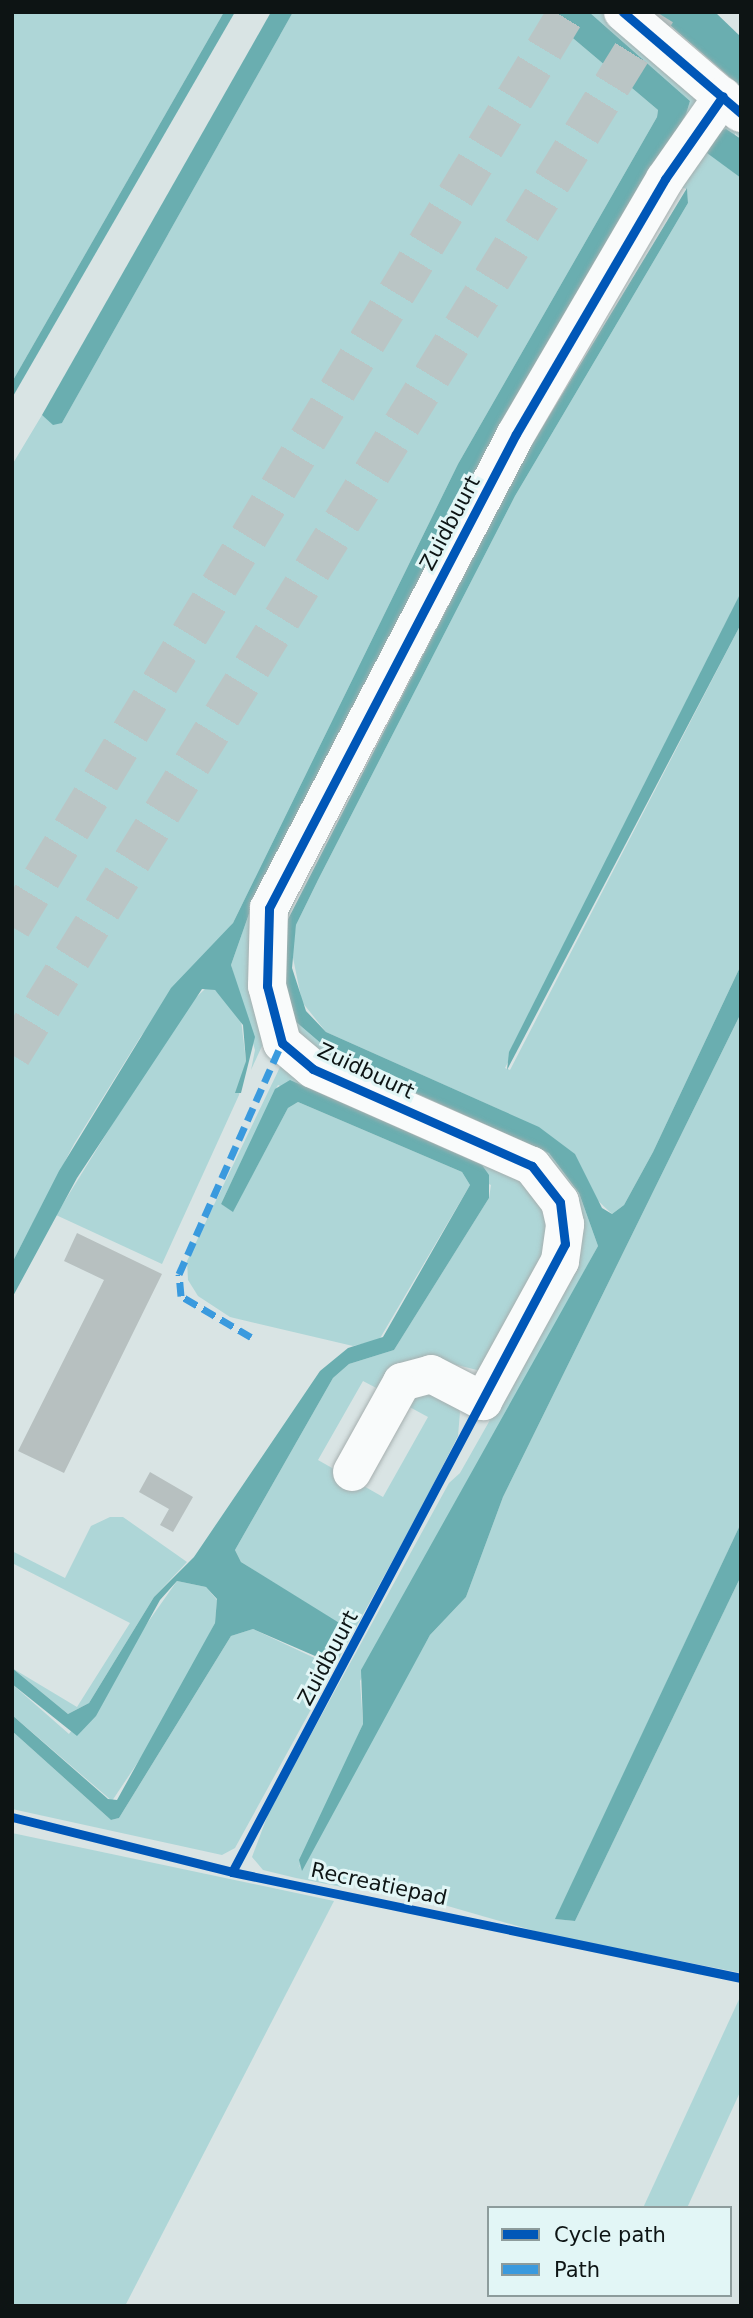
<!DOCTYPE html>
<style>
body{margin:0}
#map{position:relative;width:753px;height:2318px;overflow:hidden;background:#d9e4e4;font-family:"DejaVu Sans",sans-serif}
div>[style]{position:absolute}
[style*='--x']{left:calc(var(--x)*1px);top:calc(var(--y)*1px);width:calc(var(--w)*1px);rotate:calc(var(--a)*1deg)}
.green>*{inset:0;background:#aed6d7}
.water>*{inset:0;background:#6aaeb0}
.building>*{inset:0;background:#b7c0c0}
.highway-tunnel>*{height:38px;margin-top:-19px;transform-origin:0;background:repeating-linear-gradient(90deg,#bac5c5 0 38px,transparent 0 57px)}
.roads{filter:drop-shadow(0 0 2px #a6afaf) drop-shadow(0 0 2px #a6afaf)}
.minor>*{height:38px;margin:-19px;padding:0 19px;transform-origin:19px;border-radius:19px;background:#f9fbfb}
.quiet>*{height:7px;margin-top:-3.5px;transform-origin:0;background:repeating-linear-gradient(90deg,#3a9ade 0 14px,transparent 0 21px)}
.cycleway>*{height:9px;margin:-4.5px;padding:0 4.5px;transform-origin:4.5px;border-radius:4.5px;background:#0057b8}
span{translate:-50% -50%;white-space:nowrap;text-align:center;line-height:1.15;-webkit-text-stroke:6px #e2f6f6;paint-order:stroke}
.street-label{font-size:21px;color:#0d1414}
.frame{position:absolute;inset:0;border:14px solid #0d1414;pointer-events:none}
.legend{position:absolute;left:487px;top:2206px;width:245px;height:91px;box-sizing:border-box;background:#e2f6f6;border:2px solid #8d9c9c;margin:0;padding:9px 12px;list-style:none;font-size:21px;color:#0d1414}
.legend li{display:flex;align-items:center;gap:14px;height:35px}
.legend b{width:35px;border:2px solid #8d9c9c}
</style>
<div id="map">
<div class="green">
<i style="clip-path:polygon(12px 12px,224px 12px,12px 382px)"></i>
<i style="clip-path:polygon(293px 12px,542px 12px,658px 110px,657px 117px,458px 464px,233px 923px,141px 1036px,74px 1144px,12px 1263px,12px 465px,42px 415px,62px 423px)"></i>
<i style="clip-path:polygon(589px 12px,608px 12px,699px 101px,659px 177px,690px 101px)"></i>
<i style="clip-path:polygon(717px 121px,741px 128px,741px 139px,735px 133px,734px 172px,741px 178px,741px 592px,505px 1068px,510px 1070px,741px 624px,741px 965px,653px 1152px,624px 1205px,612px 1214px,503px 1111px,326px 1032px,302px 1002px,292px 953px,296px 925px,318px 880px,515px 496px,688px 203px,687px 189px,672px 185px)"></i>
<i style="clip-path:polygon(341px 784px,283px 929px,295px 1021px,338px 1058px,549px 1153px,579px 1193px,598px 1246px,360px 1681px,363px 1724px,298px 1869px,430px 1635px,466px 1597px,503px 1497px,741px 1013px,741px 1523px,556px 1919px,575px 1921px,741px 1576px,741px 1973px,545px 1934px,354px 1879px,342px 1887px,296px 1878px,263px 1870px,252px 1857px,270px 1809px,449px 1483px,460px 1473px,499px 1404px,571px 1206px,301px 1044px,272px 948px)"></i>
<i style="clip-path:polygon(250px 911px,262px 1046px,251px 1070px,255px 1050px,231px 965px)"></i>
<i style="clip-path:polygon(206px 988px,215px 990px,241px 1020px,246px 1061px,239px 1095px,162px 1264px,56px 1215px,183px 1010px)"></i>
<i style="clip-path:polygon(281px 1065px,527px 1174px,555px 1234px,485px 1372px,441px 1361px,382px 1391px,363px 1381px,318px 1460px,383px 1497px,428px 1417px,404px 1404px,418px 1389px,456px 1404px,460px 1412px,458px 1436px,417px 1516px,235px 1848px,222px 1855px,12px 1809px,12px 1731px,111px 1820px,119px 1818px,231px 1636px,253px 1629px,319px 1660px,340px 1624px,241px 1562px,235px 1550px,333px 1378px,349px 1364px,394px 1350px,489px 1198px,491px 1185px,278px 1085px,221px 1204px,233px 1211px,288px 1108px,298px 1102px,462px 1172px,470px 1185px,379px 1340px,353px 1346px,230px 1317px,198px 1296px,188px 1280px,187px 1261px)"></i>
<i style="clip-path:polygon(110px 1517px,123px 1517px,187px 1562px,154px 1597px,89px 1703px,68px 1714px,12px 1668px,77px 1707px,130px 1623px,12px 1563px,12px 1551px,65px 1578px,91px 1526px)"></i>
<i style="clip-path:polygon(177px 1581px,206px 1587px,217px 1600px,215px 1623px,164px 1723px,112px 1801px,12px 1715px,12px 1684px,69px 1734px)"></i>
<i style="clip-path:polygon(12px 1833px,334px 1901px,125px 2306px,12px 2306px)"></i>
<i style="clip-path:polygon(741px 1995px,741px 2090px,687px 2208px,643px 2208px)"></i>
</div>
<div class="water">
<i style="clip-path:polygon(224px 12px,235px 12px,12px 398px,12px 382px)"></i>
<i style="clip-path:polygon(271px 12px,293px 12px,62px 423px,53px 425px,42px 415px)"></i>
<i style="clip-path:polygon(542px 12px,589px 12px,690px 101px,686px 114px,250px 911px,231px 965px,255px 1037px,241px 1093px,235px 1093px,246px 1061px,243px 1025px,215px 990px,202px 989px,77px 1178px,12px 1298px,12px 1263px,59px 1171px,171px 988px,233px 923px,458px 464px,657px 117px,658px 110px)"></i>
<i style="clip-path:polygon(655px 12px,715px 12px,741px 37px,741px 87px)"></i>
<i style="clip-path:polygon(726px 129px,741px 139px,741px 178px,707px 153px,717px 132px)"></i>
<i style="clip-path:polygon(687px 188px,688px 203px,515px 496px,318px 880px,296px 925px,292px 968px,306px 1011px,326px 1032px,539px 1127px,575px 1154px,602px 1208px,612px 1214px,624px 1205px,653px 1152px,741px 965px,741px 1013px,503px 1497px,466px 1597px,430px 1635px,302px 1871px,299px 1860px,363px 1724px,361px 1670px,598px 1246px,579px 1193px,549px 1153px,338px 1058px,295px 1021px,283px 985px,283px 929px,525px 456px)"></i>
<i style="clip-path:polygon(741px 592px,741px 624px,507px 1070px,509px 1052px)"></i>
<i style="clip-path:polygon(290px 1080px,482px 1165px,489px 1175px,489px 1198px,394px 1350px,349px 1364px,333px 1378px,235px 1550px,241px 1562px,341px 1624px,322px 1659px,253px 1629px,231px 1636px,119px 1818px,111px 1820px,12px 1731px,12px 1715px,108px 1799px,117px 1800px,215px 1623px,217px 1599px,206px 1587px,177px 1581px,160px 1600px,96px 1716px,77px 1736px,12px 1684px,12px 1668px,68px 1714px,89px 1703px,154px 1597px,194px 1557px,320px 1371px,348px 1348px,383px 1337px,470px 1185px,462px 1172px,298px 1102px,288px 1108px,233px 1212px,221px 1204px,275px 1089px)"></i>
<i style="clip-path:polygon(741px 1523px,741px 1576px,575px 1921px,555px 1919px)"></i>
</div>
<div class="building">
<i style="clip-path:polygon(77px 1233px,162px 1274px,64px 1473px,18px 1451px,104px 1280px,64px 1261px)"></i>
<i style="clip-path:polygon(150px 1472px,193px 1497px,173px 1532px,160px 1525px,169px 1509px,139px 1492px)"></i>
</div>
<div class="highway-tunnel">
<i style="--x:12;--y:927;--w:1070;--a:-58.76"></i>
<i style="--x:12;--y:1055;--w:1226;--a:-58.27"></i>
</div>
<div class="roads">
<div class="minor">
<i style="--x:623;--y:12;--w:155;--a:40.6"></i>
<i style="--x:352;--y:1472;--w:103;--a:-60.9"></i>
<i style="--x:402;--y:1382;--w:30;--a:-15"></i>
<i style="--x:431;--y:1374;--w:59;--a:27.4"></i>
<i style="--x:483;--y:1401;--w:160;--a:-61.2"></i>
<i style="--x:560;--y:1261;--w:37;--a:-82"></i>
<i style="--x:565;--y:1224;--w:23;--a:-103"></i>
<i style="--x:560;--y:1202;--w:46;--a:-127.9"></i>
<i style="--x:532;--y:1166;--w:240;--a:-156.1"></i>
<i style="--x:313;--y:1069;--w:40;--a:-140"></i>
<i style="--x:282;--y:1043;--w:59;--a:-104.7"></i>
<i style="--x:267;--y:986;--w:78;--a:-88.5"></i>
<i style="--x:269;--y:908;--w:534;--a:-62.48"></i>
<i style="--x:516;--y:434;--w:295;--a:-59.7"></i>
<i style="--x:665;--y:179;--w:101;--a:-55.1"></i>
</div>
</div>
<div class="quiet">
<i style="--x:251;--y:1337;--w:81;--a:-149.6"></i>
<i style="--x:181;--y:1296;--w:22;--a:-95"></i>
<i style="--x:179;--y:1274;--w:253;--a:-66"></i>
</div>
<div class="cycleway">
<i style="--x:623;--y:12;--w:155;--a:40.6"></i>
<i style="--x:12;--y:1817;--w:227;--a:14"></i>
<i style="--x:232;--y:1872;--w:520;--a:11.76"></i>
<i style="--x:232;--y:1872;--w:711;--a:-62.07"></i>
<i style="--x:565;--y:1244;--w:42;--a:-96.8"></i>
<i style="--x:560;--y:1202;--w:46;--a:-127.9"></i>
<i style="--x:532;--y:1166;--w:240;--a:-156.1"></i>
<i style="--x:313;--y:1069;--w:40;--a:-140"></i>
<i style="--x:282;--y:1043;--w:59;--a:-104.7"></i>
<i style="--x:267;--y:986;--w:78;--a:-88.5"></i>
<i style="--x:269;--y:908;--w:534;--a:-62.48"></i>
<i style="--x:516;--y:434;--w:295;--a:-59.7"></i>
<i style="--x:665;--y:179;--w:101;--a:-55.1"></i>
</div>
<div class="street-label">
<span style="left:450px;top:523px;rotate:-62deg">Zuidbuurt</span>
<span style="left:366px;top:1071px;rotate:25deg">Zuidbuurt</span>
<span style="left:328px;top:1658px;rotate:-62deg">Zuidbuurt</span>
<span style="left:379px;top:1884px;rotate:12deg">Recreatiepad</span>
</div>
<div class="frame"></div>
<ul class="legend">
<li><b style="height:9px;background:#0057b8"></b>Cycle path</li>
<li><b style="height:9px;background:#3a9ade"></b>Path</li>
</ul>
</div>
